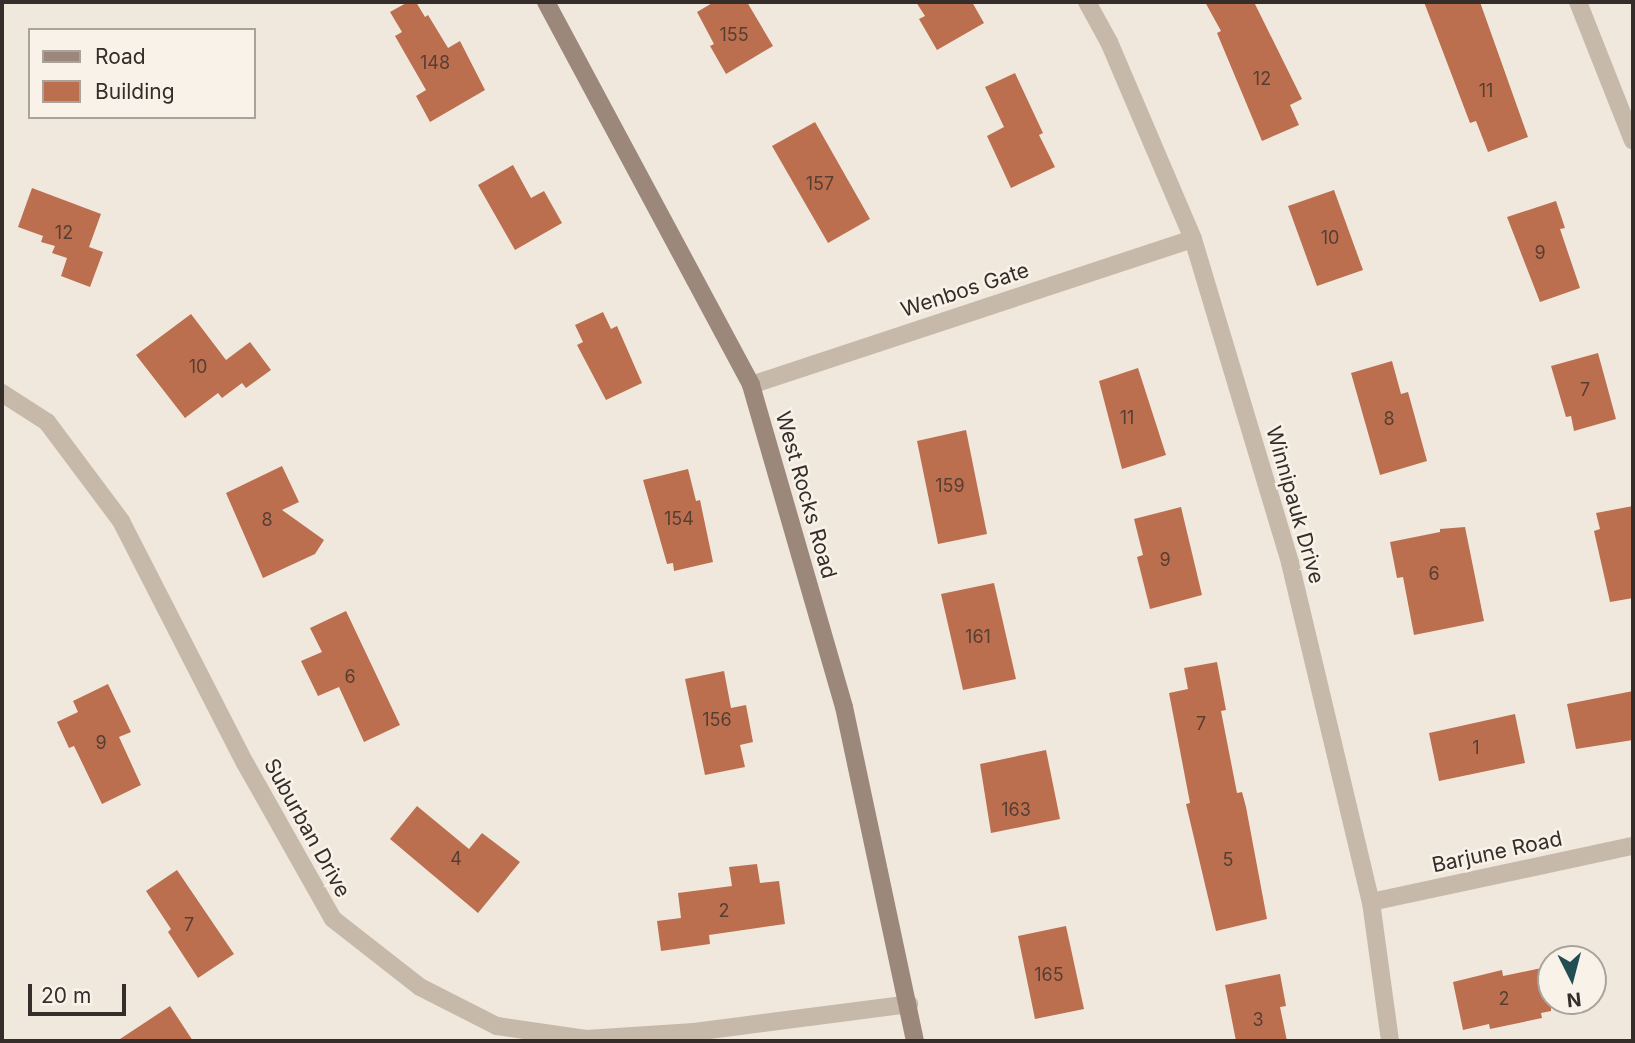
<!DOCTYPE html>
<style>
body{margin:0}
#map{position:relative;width:1635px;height:1043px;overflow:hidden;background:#f0e8dd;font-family:Inter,sans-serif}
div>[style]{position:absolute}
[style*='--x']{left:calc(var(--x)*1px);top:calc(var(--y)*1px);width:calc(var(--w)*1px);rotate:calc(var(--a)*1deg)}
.building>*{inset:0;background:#bc6f4f}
.street>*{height:18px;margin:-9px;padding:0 9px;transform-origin:9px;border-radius:9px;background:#c7b9aa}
.secondary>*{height:18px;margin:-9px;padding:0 9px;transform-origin:9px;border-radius:9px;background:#9b887b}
span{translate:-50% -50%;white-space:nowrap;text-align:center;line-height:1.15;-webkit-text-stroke:5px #f8f2e9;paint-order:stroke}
.number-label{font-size:18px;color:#573e32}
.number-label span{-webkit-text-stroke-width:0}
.street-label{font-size:21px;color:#352d29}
.frame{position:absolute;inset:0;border:4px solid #352d29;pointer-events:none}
.legend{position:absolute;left:28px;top:28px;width:228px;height:91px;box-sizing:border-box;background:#f8f2e9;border:2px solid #aaa39c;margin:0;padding:9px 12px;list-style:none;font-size:21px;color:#352d29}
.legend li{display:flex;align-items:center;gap:14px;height:35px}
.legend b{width:35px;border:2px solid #aaa39c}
.north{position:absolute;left:1537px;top:945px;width:70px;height:70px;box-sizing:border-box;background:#f8f2e9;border:2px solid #aaa39c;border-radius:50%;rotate:174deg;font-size:19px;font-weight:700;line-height:28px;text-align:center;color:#352d29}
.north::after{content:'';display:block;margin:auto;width:24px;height:32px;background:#214d53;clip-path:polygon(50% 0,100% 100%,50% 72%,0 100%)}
.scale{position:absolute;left:28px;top:984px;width:98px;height:32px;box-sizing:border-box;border:4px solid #352d29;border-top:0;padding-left:9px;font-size:21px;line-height:24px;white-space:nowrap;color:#352d29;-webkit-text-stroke:5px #f8f2e9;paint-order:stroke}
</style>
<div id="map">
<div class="building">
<i style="clip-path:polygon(408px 2px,416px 2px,425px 17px,428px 15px,448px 48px,460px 41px,485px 90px,430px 122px,416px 96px,426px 90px,395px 36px,402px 32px,390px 12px)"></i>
<i style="clip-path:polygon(714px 2px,747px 2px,773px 46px,726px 74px,710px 46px,714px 44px,697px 12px)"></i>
<i style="clip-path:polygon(916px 2px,972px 2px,984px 23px,937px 50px,919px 19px,925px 16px)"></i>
<i style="clip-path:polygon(1205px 2px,1254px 2px,1302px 99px,1290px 105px,1299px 125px,1262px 141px,1217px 33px,1221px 31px)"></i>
<i style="clip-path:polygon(1424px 2px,1480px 2px,1528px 137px,1488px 152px,1476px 121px,1470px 123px)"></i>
<i style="clip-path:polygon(1015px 73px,1043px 133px,1039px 135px,1055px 167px,1011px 188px,987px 136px,1004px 127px,985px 87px)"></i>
<i style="clip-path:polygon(815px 122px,870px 219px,828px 243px,772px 146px)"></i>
<i style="clip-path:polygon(513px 165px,531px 198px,544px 191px,562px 223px,515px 250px,478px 185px)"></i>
<i style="clip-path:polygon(32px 188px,101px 214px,89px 247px,103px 252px,90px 287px,61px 276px,67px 258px,52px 253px,55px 246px,41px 242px,43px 236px,18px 227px)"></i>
<i style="clip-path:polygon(1334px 190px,1363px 270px,1317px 286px,1288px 206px)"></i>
<i style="clip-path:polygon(1556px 201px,1565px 228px,1560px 229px,1580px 288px,1540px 302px,1507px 217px)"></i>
<i style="clip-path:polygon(603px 312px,611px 329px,617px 326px,642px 383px,606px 400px,577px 345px,583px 342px,575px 325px)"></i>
<i style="clip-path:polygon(191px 314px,226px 360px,250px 342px,271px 370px,246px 388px,242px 383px,222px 398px,218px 393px,185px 418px,136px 355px)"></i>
<i style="clip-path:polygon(1598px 353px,1616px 419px,1574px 431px,1571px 416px,1566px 417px,1551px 366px)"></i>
<i style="clip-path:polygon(1392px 361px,1401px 394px,1408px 392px,1427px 461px,1380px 475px,1351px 373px)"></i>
<i style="clip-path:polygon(1138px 368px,1166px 455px,1122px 469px,1099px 381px)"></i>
<i style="clip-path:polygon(966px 430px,987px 534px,938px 544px,917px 441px)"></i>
<i style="clip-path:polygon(282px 466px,299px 502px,282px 510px,324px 540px,315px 554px,263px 578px,226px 493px)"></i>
<i style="clip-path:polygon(688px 469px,696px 501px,700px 500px,713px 562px,674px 571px,673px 563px,667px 564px,643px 480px)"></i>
<i style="clip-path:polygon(1633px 506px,1633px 598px,1610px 602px,1594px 531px,1600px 529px,1596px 513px)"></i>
<i style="clip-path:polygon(1181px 507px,1202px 595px,1150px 609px,1137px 557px,1143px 555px,1134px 519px)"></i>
<i style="clip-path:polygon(1465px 527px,1484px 621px,1414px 635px,1403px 577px,1397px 578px,1390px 542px,1440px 532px,1440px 529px)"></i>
<i style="clip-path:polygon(994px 583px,1016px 679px,963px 690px,941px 594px)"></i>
<i style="clip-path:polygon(346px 611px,400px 725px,364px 742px,339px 687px,318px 696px,301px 661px,322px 652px,310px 628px)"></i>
<i style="clip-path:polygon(1217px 662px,1226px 710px,1221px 711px,1237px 793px,1242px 792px,1246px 807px,1267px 919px,1216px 931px,1186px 804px,1190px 803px,1169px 693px,1188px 689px,1184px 668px)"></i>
<i style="clip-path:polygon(724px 671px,731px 708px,746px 705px,753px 742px,740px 745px,745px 767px,705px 775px,685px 679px)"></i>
<i style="clip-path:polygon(108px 684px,131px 732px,119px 737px,141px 785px,102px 804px,74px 746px,69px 748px,57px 722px,78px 712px,73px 701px)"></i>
<i style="clip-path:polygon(1633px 691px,1633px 740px,1576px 749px,1567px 704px)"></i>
<i style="clip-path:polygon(1515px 714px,1525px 763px,1439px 781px,1429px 733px)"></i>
<i style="clip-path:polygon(1046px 750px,1060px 819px,991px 833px,980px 764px)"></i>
<i style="clip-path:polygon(417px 806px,469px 849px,482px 833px,520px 862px,478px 913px,390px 839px)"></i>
<i style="clip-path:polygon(757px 864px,760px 883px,779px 881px,785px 924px,709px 935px,710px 944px,661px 951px,657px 921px,681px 918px,678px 893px,732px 886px,729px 867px)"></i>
<i style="clip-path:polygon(177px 870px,234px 954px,198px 978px,168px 932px,171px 929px,146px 891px)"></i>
<i style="clip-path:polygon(1066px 926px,1084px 1009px,1035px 1019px,1018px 936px)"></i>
<i style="clip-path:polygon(1551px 966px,1551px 1011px,1541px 1013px,1542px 1018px,1490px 1029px,1489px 1024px,1463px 1030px,1453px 982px,1502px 970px,1503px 976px)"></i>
<i style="clip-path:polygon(1280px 974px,1286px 1006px,1280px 1007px,1287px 1041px,1236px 1041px,1225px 985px)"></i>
<i style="clip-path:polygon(170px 1006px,193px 1041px,117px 1041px)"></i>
</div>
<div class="street">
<i style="--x:1087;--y:2;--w:46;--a:61.2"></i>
<i style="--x:1109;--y:42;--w:214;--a:66.9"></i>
<i style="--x:1193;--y:239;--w:338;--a:73.3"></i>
<i style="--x:1290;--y:563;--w:349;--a:76.6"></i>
<i style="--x:1371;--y:902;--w:140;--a:82.2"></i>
<i style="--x:1578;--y:2;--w:149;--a:68.4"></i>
<i style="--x:751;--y:385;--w:465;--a:-18.3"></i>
<i style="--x:2;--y:393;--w:54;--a:32.8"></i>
<i style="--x:47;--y:422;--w:124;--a:53.2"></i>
<i style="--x:121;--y:521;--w:272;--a:62.9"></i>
<i style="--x:245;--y:763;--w:179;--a:60.6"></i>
<i style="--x:333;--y:919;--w:110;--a:38"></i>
<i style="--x:420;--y:987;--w:86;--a:26.9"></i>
<i style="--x:497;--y:1026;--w:90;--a:8.3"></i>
<i style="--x:586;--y:1039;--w:108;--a:-3.7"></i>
<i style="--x:694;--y:1032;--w:217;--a:-7.4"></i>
<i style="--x:1371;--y:902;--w:268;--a:-12.1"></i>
</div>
<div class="secondary">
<i style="--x:546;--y:2;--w:434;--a:61.8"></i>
<i style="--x:751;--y:385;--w:335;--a:73.9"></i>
<i style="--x:844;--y:707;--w:341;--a:78"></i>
</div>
<div class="number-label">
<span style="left:734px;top:35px">155</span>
<span style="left:435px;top:63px">148</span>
<span style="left:1262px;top:79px">12</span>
<span style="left:1486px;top:91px">11</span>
<span style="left:820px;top:184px">157</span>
<span style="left:64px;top:233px">12</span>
<span style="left:1330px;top:238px">10</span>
<span style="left:1540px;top:253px">9</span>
<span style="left:198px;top:367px">10</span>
<span style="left:1585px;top:390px">7</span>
<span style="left:1127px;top:418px">11</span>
<span style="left:1389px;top:419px">8</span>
<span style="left:950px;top:486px">159</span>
<span style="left:679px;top:519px">154</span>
<span style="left:267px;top:520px">8</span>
<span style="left:1165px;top:560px">9</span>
<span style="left:1434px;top:574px">6</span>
<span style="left:978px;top:637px">161</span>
<span style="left:350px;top:677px">6</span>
<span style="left:717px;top:720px">156</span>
<span style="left:1201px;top:724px">7</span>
<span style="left:101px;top:743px">9</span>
<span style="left:1476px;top:748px">1</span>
<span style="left:1016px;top:810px">163</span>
<span style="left:456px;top:859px">4</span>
<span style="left:1228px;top:860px">5</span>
<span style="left:724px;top:911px">2</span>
<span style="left:189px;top:925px">7</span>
<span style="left:1049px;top:975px">165</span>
<span style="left:1504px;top:999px">2</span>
<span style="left:1258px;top:1020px">3</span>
</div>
<div class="street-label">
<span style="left:965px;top:290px;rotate:-18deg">Wenbos Gate</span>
<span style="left:806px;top:495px;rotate:74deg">West Rocks Road</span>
<span style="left:1295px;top:505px;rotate:74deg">Winnipauk Drive</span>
<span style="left:307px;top:828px;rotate:61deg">Suburban Drive</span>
<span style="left:1497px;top:852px;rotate:-12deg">Barjune Road</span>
</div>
<div class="frame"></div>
<ul class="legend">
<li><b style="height:9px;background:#9b887b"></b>Road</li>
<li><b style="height:19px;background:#bc6f4f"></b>Building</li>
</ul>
<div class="north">N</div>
<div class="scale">20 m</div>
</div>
